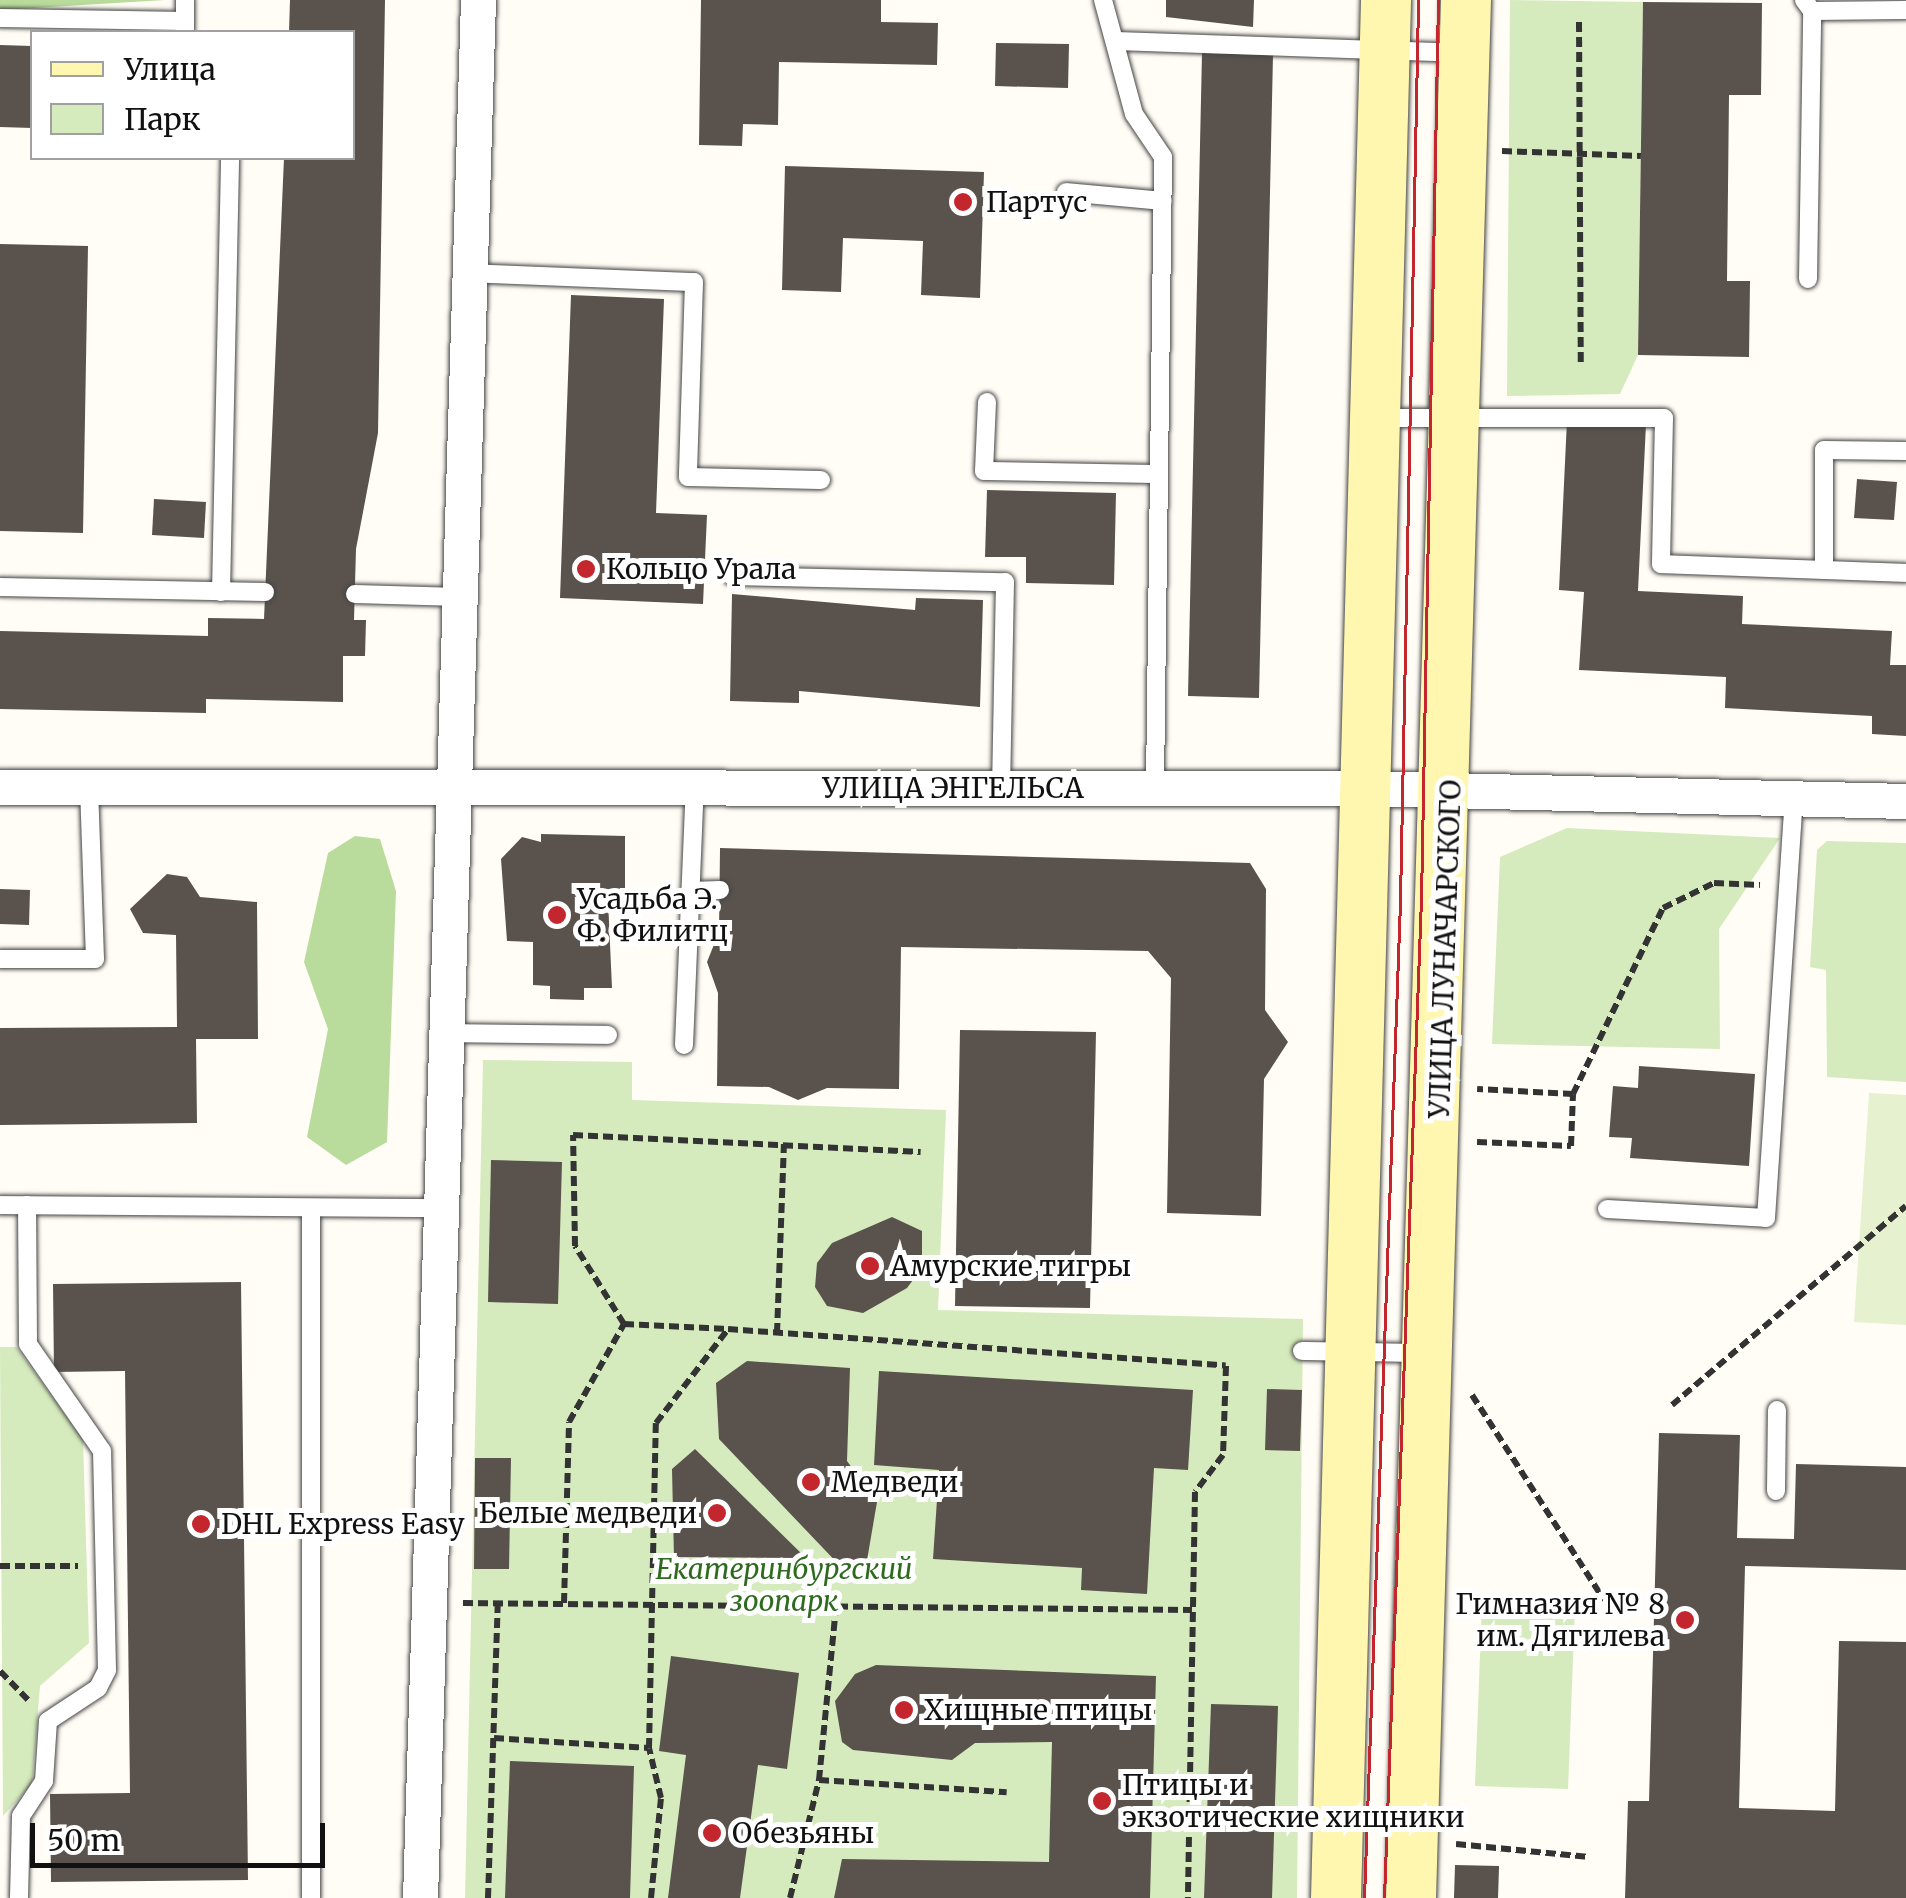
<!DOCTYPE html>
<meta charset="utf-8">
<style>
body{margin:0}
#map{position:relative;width:1906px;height:1898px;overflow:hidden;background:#fffdf5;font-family:Merriweather,serif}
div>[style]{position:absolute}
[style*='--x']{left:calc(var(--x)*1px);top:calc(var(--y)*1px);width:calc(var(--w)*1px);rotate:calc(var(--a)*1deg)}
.green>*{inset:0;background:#d5ebbd}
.forest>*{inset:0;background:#b9dc9c}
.pitch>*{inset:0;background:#e6f2cf}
.building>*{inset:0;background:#5a524d}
.path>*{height:6px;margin-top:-3px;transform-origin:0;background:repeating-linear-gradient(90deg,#333 0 10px,transparent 0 15px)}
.roads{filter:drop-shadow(0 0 2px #444) drop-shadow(0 0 2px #444)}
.service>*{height:18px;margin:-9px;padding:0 9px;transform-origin:9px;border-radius:9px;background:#fff}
.minor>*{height:35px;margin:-17.5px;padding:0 17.5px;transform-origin:17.5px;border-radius:17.5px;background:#fff}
.secondary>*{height:50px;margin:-25px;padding:0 25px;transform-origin:25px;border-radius:25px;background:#fff6b0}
.tram>*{height:2.5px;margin:-1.25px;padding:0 1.25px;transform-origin:1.25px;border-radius:1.25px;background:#c4262e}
.dots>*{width:28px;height:28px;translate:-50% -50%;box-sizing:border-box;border:5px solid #fff;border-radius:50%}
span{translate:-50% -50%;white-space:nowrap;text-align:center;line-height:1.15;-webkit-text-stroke:10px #fff;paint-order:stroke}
.poi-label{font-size:28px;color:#111}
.left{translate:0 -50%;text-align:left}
.right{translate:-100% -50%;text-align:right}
.street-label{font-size:28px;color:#111}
.park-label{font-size:28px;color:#2f6b1f;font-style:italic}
.legend{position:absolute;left:30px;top:30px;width:325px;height:130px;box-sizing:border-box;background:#fff;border:2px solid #a0a0a0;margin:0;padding:12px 18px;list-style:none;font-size:30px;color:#111}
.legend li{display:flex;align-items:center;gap:20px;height:50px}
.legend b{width:50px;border:2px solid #a0a0a0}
.scale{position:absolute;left:30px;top:1823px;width:295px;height:45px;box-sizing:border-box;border:5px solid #111;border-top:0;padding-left:12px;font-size:30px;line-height:35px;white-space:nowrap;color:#111;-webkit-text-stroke:8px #fff;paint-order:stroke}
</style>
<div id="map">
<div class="green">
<i style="clip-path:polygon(1510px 0,1643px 2px,1638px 355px,1620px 394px,1507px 396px)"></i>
<i style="clip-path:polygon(1567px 828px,1780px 838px,1719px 929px,1720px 1049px,1492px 1044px,1500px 857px)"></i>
<i style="clip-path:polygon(1827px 841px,1906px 843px,1906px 1082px,1827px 1077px,1826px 970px,1810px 967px,1817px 850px)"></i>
<i style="clip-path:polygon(483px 1060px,632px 1062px,632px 1100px,946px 1110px,938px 1310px,1303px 1319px,1297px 1898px,465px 1898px)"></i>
<i style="clip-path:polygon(0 1347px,16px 1347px,83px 1439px,89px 1643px,40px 1686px,32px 1784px,3px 1816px)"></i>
<i style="clip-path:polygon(1482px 1603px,1575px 1607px,1568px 1789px,1475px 1786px)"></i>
</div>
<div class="forest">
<i style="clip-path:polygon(0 0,165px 0,0 10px)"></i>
<i style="clip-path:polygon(355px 836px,380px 839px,396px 891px,387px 1142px,346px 1165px,307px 1137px,328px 1029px,304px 962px,328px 853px)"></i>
</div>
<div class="pitch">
<i style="clip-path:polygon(1869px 1093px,1906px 1095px,1906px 1325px,1854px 1322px)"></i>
</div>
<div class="building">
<i style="clip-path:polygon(290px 0,385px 0,378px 433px,356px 549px,354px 620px,366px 620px,365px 656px,343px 656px,343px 702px,206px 699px,206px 713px,0 709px,0 631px,208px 636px,208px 618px,264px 619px,284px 158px,352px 158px,352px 32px,289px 32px)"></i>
<i style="clip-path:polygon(701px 0,881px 0,881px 22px,938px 23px,937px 65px,779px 62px,778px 125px,743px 124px,742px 146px,699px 145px)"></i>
<i style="clip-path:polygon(1166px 0,1254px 0,1253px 27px,1166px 17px)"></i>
<i style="clip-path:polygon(1643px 2px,1762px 3px,1761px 95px,1729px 95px,1727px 281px,1750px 281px,1749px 357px,1638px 355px)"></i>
<i style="clip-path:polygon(996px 43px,1069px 44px,1068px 88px,995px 86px)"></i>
<i style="clip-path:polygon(0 45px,32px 46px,32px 128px,0 127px)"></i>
<i style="clip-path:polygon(1202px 53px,1273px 55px,1259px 698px,1188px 696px)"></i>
<i style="clip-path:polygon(785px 166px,984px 172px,980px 298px,921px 295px,923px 241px,843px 238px,841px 292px,782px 290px)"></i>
<i style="clip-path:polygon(0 244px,88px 246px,83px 533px,0 531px)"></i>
<i style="clip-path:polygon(571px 295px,664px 299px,656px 513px,707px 515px,703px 604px,560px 598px)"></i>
<i style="clip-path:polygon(1567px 420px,1646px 424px,1638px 591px,1743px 596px,1742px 624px,1892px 631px,1890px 665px,1906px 665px,1906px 736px,1872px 734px,1872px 716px,1725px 708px,1726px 677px,1579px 670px,1584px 592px,1559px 590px)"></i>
<i style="clip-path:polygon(1857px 479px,1897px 482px,1894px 520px,1854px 518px)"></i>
<i style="clip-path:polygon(987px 490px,1116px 493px,1114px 585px,1026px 583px,1026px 557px,985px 557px)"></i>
<i style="clip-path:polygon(154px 499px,206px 502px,204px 538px,152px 535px)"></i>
<i style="clip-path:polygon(732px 594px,915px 610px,916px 598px,983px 600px,980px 707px,799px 691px,799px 703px,730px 701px)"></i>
<i style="clip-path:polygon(541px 834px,625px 836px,625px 900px,608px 900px,612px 988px,584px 988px,584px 1000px,550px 999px,550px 986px,533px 985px,533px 942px,507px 941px,501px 859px,522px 837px,541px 842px)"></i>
<i style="clip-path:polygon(720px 848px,1250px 863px,1266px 889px,1265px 1010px,1288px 1042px,1264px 1079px,1261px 1216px,1167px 1213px,1171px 978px,1148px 951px,901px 947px,899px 1089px,827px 1088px,798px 1100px,769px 1087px,717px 1086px,718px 993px,707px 962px,719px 932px)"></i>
<i style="clip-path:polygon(167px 874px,187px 877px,200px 897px,257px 902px,258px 1039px,196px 1039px,197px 1123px,0 1125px,0 1028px,177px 1027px,176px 935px,143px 933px,130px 909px)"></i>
<i style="clip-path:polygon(0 889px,30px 890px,29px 925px,0 924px)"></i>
<i style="clip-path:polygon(960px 1030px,1096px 1032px,1090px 1308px,955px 1306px)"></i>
<i style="clip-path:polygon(1639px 1066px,1755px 1074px,1749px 1166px,1630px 1158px,1632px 1138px,1609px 1137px,1613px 1086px,1638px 1088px)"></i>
<i style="clip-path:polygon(491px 1160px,562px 1162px,558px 1304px,488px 1302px)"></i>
<i style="clip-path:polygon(892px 1217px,922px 1231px,922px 1268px,907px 1288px,863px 1313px,827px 1306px,815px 1287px,817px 1263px,832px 1243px)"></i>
<i style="clip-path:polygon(241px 1282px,248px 1880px,51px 1882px,50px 1794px,130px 1793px,125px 1371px,54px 1372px,53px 1284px)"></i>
<i style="clip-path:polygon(747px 1361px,850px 1368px,847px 1461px,877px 1502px,865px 1572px,843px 1569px,719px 1439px,716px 1383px)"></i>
<i style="clip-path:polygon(879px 1371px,1193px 1390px,1188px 1470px,1154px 1468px,1147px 1594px,1081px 1590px,1082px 1568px,933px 1559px,939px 1470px,874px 1465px)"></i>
<i style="clip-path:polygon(1267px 1389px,1302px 1390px,1300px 1451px,1265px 1450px)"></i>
<i style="clip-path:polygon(1659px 1433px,1740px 1435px,1737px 1538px,1794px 1539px,1796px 1464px,1906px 1467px,1906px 1570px,1745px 1566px,1739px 1808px,1835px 1811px,1839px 1641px,1906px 1642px,1906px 1898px,1625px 1898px,1628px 1801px,1649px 1801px)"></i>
<i style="clip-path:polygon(695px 1449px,806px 1558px,674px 1557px,672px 1469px)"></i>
<i style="clip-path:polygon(475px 1458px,511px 1458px,509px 1569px,474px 1569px)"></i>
<i style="clip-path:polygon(671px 1656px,799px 1673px,787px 1769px,758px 1765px,740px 1898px,668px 1898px,686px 1755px,659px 1751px)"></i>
<i style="clip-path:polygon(876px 1665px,1156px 1676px,1150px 1898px,834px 1898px,842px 1859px,1049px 1862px,1052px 1742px,975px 1743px,952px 1760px,853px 1750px,842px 1742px,835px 1701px,855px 1674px)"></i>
<i style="clip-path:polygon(1211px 1704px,1278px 1706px,1272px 1898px,1204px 1898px)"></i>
<i style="clip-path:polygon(510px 1761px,634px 1766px,630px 1898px,505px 1898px)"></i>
<i style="clip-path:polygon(1455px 1865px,1499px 1866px,1498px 1898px,1454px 1898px)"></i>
</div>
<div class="path">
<i style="--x:1579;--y:22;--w:344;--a:89.7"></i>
<i style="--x:1502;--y:151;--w:139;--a:2.1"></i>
<i style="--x:1573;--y:1094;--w:207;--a:-64.2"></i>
<i style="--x:1663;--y:908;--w:57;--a:-26.1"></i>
<i style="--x:1714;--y:883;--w:46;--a:2.5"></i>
<i style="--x:1477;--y:1142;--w:94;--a:2.4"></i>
<i style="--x:1571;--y:1146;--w:52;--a:-87.8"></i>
<i style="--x:1573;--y:1094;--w:96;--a:-177"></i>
<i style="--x:624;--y:1324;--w:92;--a:-122.1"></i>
<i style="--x:575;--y:1246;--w:111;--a:-91"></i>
<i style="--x:573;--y:1135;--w:348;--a:2.8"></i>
<i style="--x:777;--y:1333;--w:189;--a:-87.9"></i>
<i style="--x:1472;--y:1395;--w:244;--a:57.2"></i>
<i style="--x:1672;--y:1405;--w:307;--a:-40.4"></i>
<i style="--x:0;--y:1566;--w:78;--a:0"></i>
<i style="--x:463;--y:1603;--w:729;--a:0.55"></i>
<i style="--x:564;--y:1603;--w:181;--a:-88.4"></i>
<i style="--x:569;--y:1422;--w:112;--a:-60.7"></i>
<i style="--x:624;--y:1324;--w:104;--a:2.8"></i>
<i style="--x:0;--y:1671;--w:43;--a:45.9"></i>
<i style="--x:494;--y:1738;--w:155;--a:3.7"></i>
<i style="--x:819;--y:1780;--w:188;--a:3.7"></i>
<i style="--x:1456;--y:1844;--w:134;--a:5.6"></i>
<i style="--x:488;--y:1898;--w:296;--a:-88.1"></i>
<i style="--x:651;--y:1898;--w:100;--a:-84.3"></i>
<i style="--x:661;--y:1798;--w:51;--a:-103.5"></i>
<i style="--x:649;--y:1748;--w:325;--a:-88.8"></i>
<i style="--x:656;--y:1423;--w:118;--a:-52.5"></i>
<i style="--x:728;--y:1329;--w:499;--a:4.2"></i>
<i style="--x:1226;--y:1366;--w:89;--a:91.9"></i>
<i style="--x:1223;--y:1455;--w:46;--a:127.1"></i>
<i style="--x:1195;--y:1492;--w:406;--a:91"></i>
<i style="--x:790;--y:1898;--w:122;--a:-76.2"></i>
<i style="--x:819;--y:1780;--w:175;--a:-84.4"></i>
</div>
<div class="roads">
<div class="service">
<i style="--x:1103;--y:0;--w:118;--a:74.8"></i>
<i style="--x:1134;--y:114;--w:52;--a:56"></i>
<i style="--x:1163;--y:157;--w:631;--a:90.73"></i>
<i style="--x:1804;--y:0;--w:14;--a:54"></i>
<i style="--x:1812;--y:11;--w:94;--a:-0.6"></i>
<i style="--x:0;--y:18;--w:185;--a:0.9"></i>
<i style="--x:185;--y:32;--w:32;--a:-90"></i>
<i style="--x:1118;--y:41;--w:345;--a:2"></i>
<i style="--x:1066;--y:192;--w:97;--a:5.3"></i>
<i style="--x:469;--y:273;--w:225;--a:2.3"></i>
<i style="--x:694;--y:282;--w:195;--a:91.8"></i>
<i style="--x:688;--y:477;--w:133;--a:1.3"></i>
<i style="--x:1808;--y:279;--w:268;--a:-89.1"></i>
<i style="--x:987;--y:402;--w:69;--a:92.5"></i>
<i style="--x:984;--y:471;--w:175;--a:1"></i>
<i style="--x:1380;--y:418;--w:284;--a:0"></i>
<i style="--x:1664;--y:418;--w:146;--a:91.2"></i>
<i style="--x:1661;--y:564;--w:245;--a:2.1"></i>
<i style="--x:1824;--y:570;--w:120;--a:-90"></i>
<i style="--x:1824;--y:450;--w:82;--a:0.7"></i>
<i style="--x:732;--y:576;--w:273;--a:1.3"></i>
<i style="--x:1005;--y:582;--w:206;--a:91.1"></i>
<i style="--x:0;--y:587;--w:265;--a:1.1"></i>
<i style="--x:221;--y:592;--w:434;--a:-88.8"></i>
<i style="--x:355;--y:594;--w:104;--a:1.7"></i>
<i style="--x:690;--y:891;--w:30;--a:-2"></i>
<i style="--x:0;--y:959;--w:95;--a:0"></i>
<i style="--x:95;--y:959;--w:172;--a:-92"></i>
<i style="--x:446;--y:1033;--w:162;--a:0.7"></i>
<i style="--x:684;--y:1045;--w:258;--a:-87.6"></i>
<i style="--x:0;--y:1205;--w:441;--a:0.4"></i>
<i style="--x:311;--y:1208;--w:690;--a:90"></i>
<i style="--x:1607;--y:1209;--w:159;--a:3.2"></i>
<i style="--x:1766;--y:1218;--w:422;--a:-86.2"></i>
<i style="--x:1302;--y:1351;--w:120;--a:1"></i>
<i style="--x:1776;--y:1491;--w:81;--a:-89.3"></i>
<i style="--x:19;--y:1898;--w:82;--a:-88.6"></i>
<i style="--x:21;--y:1816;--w:42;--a:-56.7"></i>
<i style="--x:44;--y:1781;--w:60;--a:-86.2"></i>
<i style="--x:48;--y:1721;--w:60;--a:-33.4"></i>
<i style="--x:98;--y:1688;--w:20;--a:-63"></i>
<i style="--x:107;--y:1670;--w:219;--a:-91.3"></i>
<i style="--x:102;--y:1451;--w:130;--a:-124.7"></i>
<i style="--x:28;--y:1344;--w:139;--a:-90.4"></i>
</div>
<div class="minor">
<i style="--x:0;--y:787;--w:1363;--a:0.04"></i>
<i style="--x:1363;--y:788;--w:543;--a:1.37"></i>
<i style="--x:420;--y:1898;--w:1899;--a:-88.25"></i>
</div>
<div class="secondary">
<i style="--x:1336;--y:1898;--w:1899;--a:-88.49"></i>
<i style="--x:1411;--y:1898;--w:1899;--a:-88.34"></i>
</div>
</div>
<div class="tram">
<i style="--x:1364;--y:1898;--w:999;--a:-87.93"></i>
<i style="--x:1400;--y:900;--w:900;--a:-88.85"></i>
<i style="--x:1384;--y:1898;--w:999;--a:-87.88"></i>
<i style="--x:1421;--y:900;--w:900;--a:-88.92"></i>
</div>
<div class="dots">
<i style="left:963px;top:202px;background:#c4262e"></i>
<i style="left:586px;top:569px;background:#c4262e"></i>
<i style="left:557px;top:915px;background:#c4262e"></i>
<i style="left:870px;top:1266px;background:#c4262e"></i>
<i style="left:811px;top:1482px;background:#c4262e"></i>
<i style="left:717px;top:1513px;background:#c4262e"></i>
<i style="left:201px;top:1524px;background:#c4262e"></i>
<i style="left:1685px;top:1620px;background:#c4262e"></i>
<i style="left:904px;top:1710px;background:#c4262e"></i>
<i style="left:1102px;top:1801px;background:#c4262e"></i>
<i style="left:712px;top:1833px;background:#c4262e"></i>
</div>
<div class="poi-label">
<span class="left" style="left:986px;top:202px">Партус</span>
<span class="left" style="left:606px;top:569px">Кольцо Урала</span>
<span class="left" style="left:577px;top:915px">Усадьба Э.<br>Ф. Филитц</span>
<span class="left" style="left:890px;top:1266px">Амурские тигры</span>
<span class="left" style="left:831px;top:1482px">Медведи</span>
<span class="right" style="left:697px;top:1513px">Белые медведи</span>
<span class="left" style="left:221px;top:1524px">DHL Express Easy</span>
<span class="right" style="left:1665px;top:1620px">Гимназия № 8<br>им. Дягилева</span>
<span class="left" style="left:924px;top:1710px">Хищные птицы</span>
<span class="left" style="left:1122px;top:1801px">Птицы и<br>экзотические хищники</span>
<span class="left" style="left:732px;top:1833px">Обезьяны</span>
</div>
<div class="street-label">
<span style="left:953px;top:788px">УЛИЦА ЭНГЕЛЬСА</span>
<span style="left:1445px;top:949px;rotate:-88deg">УЛИЦА ЛУНАЧАРСКОГО</span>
</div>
<div class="park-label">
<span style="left:784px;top:1585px">Екатеринбургский<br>зоопарк</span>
</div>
<ul class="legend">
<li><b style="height:12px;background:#fff6b0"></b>Улица</li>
<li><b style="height:28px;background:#d5ebbd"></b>Парк</li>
</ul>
<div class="scale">50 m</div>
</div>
